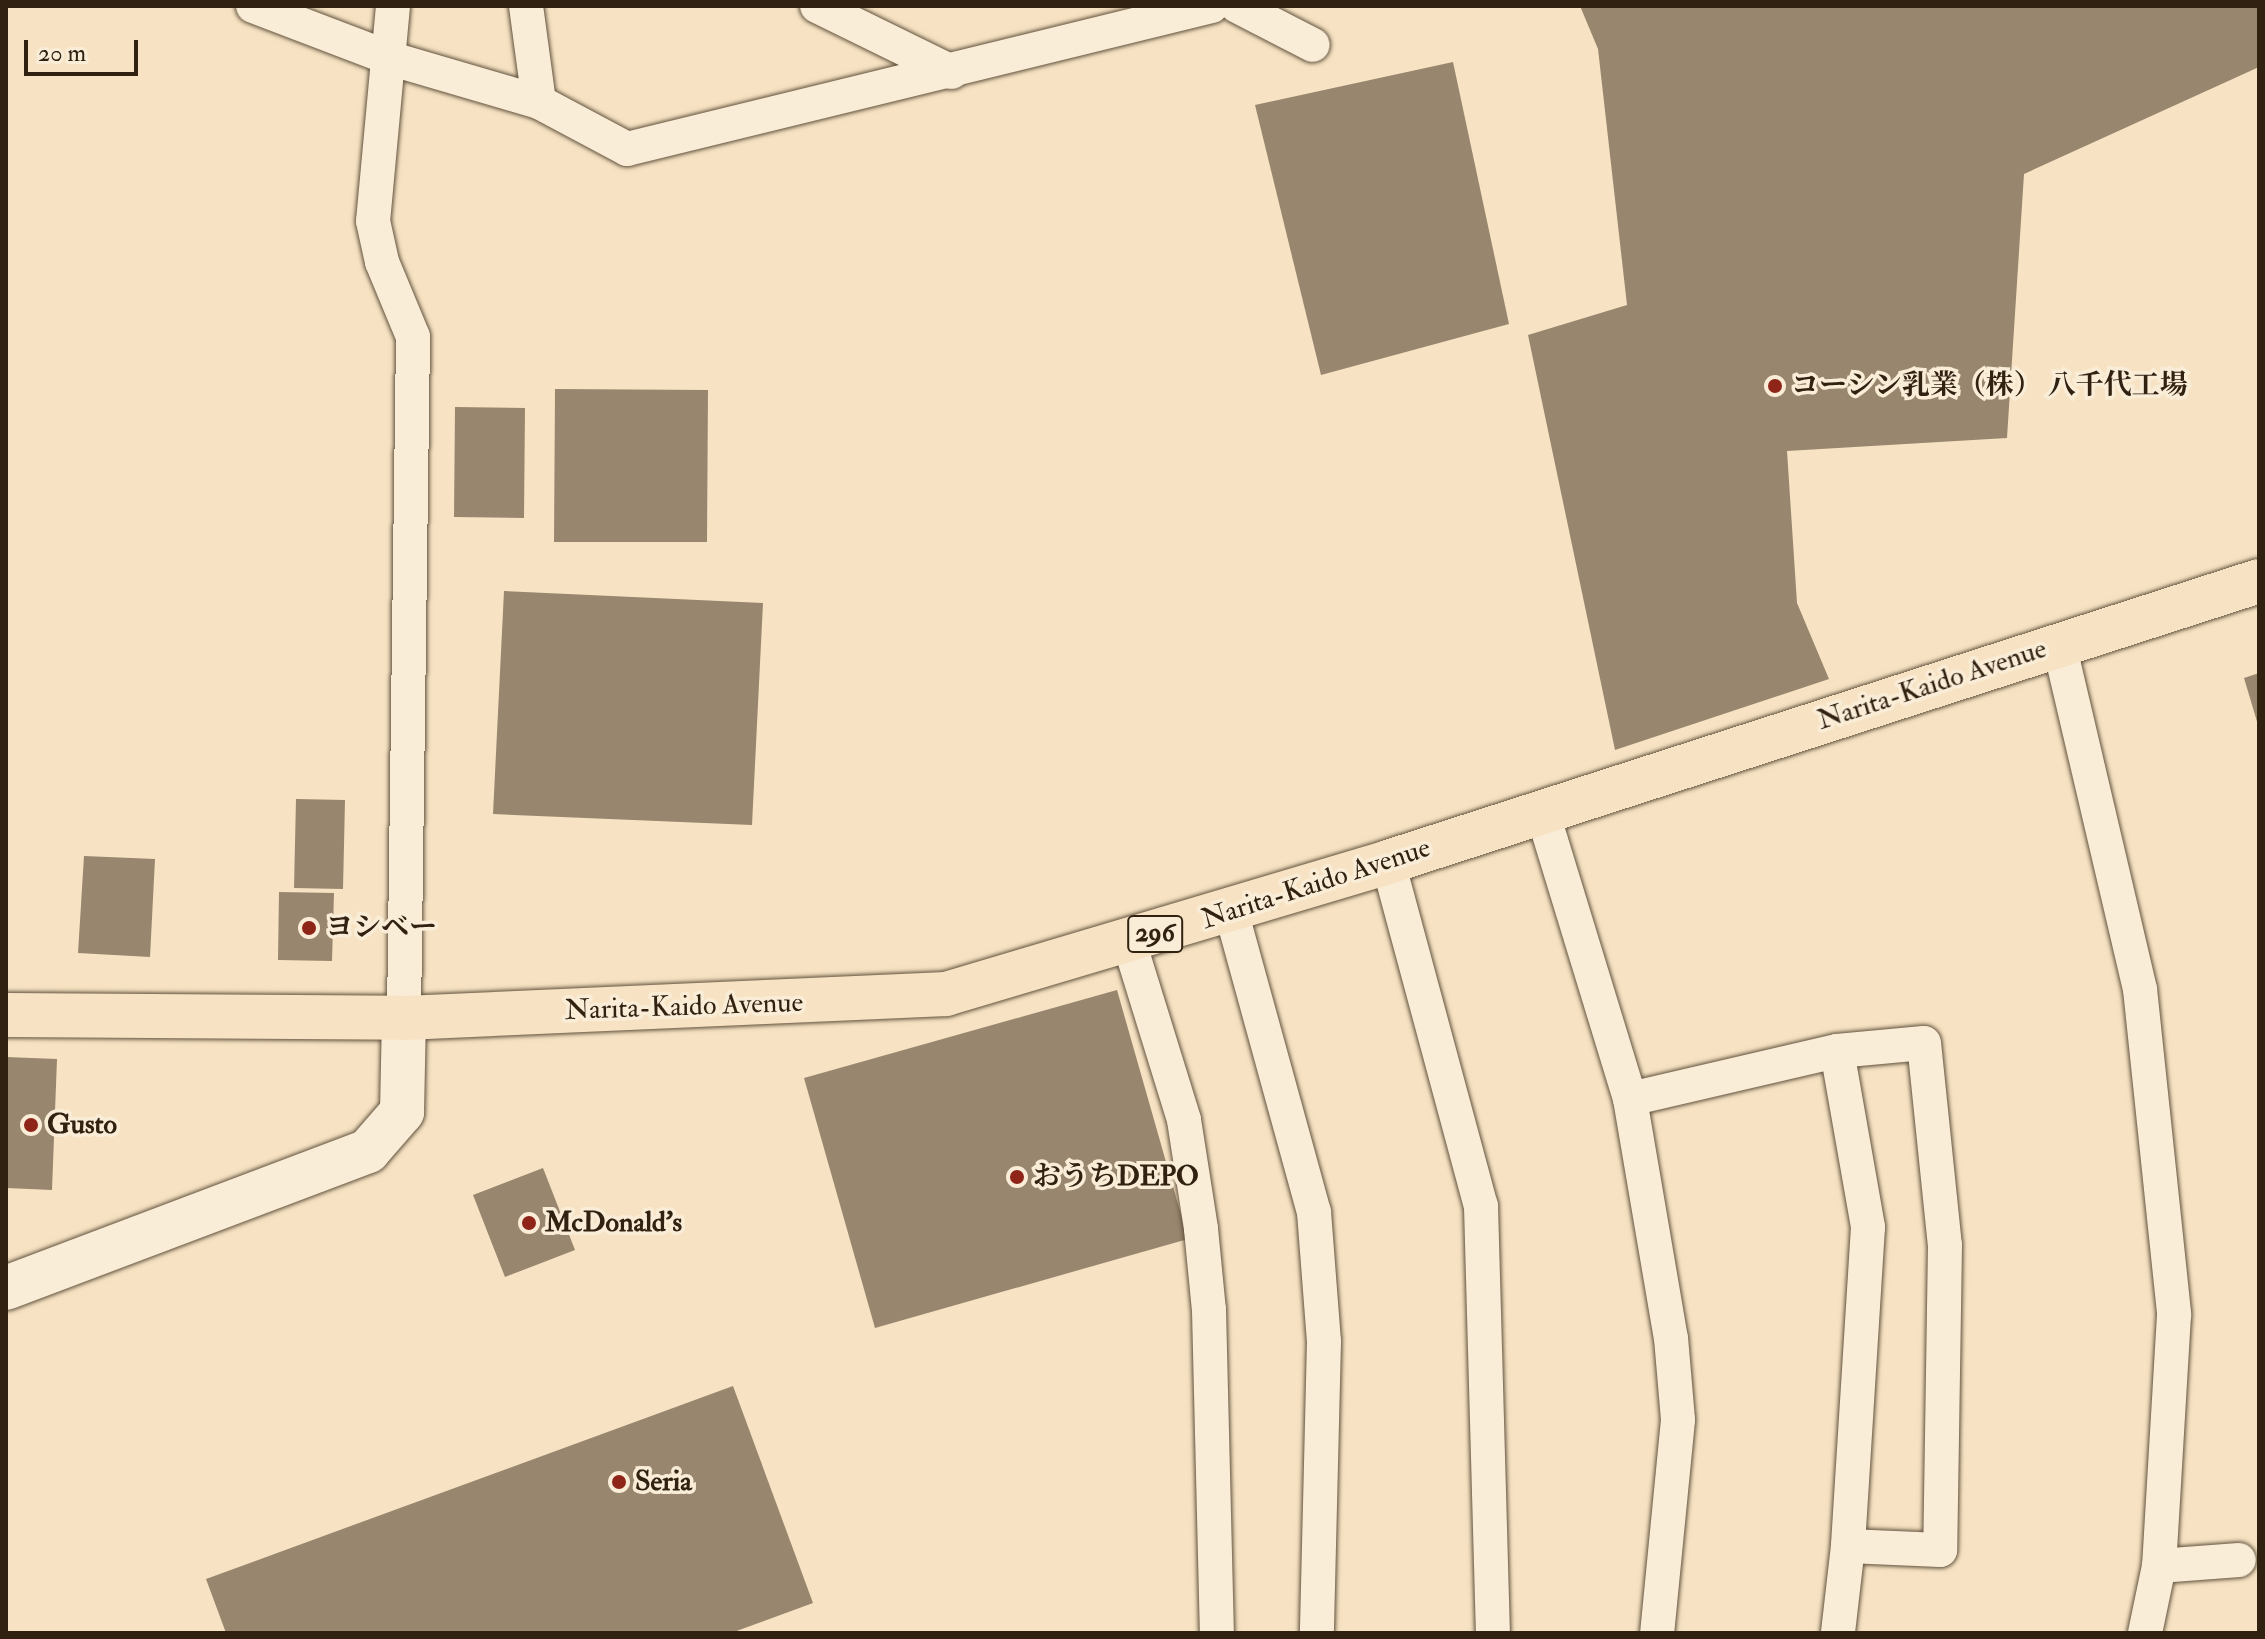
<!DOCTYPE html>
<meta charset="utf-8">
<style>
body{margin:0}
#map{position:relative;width:2265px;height:1639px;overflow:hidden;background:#f7e3c3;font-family:"IM FELL Double Pica","Noto Serif JP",serif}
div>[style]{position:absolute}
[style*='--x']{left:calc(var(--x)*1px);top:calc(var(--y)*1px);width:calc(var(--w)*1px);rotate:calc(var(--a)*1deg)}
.building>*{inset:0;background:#98866e}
.roads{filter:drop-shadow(0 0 2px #62523e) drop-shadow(0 0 2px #62523e)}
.street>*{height:34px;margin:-17px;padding:0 17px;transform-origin:17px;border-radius:17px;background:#faedd8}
.secondary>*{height:44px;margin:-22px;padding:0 22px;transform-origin:22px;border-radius:22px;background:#faedd8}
.highway>*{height:44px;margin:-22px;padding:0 22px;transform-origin:22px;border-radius:22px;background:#f7e3c3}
.dots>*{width:22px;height:22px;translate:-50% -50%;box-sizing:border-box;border:4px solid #faedd8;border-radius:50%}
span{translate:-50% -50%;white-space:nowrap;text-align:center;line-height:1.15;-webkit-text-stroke:7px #faedd8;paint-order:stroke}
.shield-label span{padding:2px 6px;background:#faedd8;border:2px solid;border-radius:6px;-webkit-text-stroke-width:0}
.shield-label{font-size:26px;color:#312111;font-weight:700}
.poi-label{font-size:28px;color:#312111;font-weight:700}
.left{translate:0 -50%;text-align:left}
.street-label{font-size:28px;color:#312111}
.frame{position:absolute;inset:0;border:8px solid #312111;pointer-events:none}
.scale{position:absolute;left:24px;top:40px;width:114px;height:36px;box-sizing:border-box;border:4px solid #312111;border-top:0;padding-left:10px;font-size:24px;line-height:28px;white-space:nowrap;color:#312111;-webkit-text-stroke:6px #faedd8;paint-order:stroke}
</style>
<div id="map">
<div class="building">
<i style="clip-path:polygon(1580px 6px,2259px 6px,2259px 67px,2024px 174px,2007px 438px,1787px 451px,1797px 603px,1829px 679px,1615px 750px,1528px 335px,1627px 305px,1598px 49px)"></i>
<i style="clip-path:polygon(1453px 62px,1509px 324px,1321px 375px,1255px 105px)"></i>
<i style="clip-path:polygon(555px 389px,708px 390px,707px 542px,554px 542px)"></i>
<i style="clip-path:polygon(455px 407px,525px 408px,524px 518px,454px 517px)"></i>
<i style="clip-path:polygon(504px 591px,763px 603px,752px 825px,493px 814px)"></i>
<i style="clip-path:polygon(2259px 673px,2259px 724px,2258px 725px,2244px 678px)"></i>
<i style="clip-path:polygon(296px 799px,345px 800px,343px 889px,294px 888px)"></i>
<i style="clip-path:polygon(84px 856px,155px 859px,150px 957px,78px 953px)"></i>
<i style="clip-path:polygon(279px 892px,334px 893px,332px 961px,278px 960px)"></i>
<i style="clip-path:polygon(1117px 990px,1188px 1239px,875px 1328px,804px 1078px)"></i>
<i style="clip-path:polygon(6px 1057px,57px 1059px,52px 1190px,6px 1188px)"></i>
<i style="clip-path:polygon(543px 1168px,575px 1250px,505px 1277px,473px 1195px)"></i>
<i style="clip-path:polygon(733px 1386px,813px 1603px,731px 1633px,226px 1633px,206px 1579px)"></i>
</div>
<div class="roads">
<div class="street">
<i style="--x:253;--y:6;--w:149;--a:20.9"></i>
<i style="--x:392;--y:59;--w:153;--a:16.3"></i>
<i style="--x:539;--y:102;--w:97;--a:-97.7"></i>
<i style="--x:393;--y:6;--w:216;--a:95.3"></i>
<i style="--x:373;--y:221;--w:42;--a:77.6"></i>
<i style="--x:382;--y:262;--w:81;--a:67.5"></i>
<i style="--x:413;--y:337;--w:681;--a:90.76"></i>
<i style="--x:817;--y:6;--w:150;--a:26.1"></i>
<i style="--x:1237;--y:6;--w:85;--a:27.2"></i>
<i style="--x:539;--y:102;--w:100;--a:28.1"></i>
<i style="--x:627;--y:149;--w:602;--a:-13.74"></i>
<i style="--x:2059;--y:644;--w:354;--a:76.8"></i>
<i style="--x:2140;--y:989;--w:328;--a:84"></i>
<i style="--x:2174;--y:1315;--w:251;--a:93.4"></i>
<i style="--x:1542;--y:811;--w:301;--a:73"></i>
<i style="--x:1630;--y:1099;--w:242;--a:80.3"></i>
<i style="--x:1671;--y:1338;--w:82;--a:85.1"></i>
<i style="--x:1678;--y:1420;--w:214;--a:95.6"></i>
<i style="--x:1388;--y:862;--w:356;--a:74.9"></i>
<i style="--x:1481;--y:1206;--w:427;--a:88.4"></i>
<i style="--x:1231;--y:911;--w:312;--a:74.6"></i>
<i style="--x:1314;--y:1212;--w:129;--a:85.6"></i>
<i style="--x:1324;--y:1341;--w:292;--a:91.4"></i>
<i style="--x:1129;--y:942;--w:186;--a:72.8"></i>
<i style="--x:1184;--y:1120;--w:110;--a:81.1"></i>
<i style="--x:1201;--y:1229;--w:81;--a:84.4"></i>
<i style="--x:1209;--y:1310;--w:323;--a:88.6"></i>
<i style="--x:1837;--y:1051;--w:179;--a:80"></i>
<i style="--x:1868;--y:1227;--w:320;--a:93.6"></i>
<i style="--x:1630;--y:1099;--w:212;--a:-13.1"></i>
<i style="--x:1837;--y:1051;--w:87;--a:-5.3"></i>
<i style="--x:1924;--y:1043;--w:203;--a:84.1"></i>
<i style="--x:1945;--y:1245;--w:305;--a:90.9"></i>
<i style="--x:1940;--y:1550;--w:92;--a:-177.5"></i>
<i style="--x:1848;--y:1546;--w:88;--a:96.6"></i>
<i style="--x:2145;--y:1633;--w:68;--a:-78.2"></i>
<i style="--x:2159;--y:1566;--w:80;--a:-4.3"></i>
</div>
<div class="secondary">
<i style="--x:6;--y:1288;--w:387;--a:-20.7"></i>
<i style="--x:368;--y:1151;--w:52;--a:-48.9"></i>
<i style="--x:402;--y:1112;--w:94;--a:-88.8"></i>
</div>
<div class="highway">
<i style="--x:6;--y:1015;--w:398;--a:0.4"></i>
<i style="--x:404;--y:1018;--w:543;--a:-2.54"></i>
<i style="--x:946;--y:994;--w:461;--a:-16.6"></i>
<i style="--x:1388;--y:862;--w:915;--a:-17.88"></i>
</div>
</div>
<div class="dots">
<i style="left:1775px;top:386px;background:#8f2418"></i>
<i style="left:309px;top:928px;background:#8f2418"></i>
<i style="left:31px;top:1125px;background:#8f2418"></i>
<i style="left:1017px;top:1177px;background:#8f2418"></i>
<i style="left:529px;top:1223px;background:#8f2418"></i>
<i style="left:619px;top:1482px;background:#8f2418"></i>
</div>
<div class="shield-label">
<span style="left:1155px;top:934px">296</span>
</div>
<div class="poi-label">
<span class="left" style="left:1791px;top:386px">コーシン乳業（株） 八千代工場</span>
<span class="left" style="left:325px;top:928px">ヨシベー</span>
<span class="left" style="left:47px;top:1125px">Gusto</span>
<span class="left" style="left:1033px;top:1177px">おうちDEPO</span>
<span class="left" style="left:545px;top:1223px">McDonald's</span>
<span class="left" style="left:635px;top:1482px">Seria</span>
</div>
<div class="street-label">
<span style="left:1932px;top:685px;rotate:-18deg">Narita-Kaido Avenue</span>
<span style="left:1316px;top:884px;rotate:-18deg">Narita-Kaido Avenue</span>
<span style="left:684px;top:1007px;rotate:-2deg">Narita-Kaido Avenue</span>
</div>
<div class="frame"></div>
<div class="scale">20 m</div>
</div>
